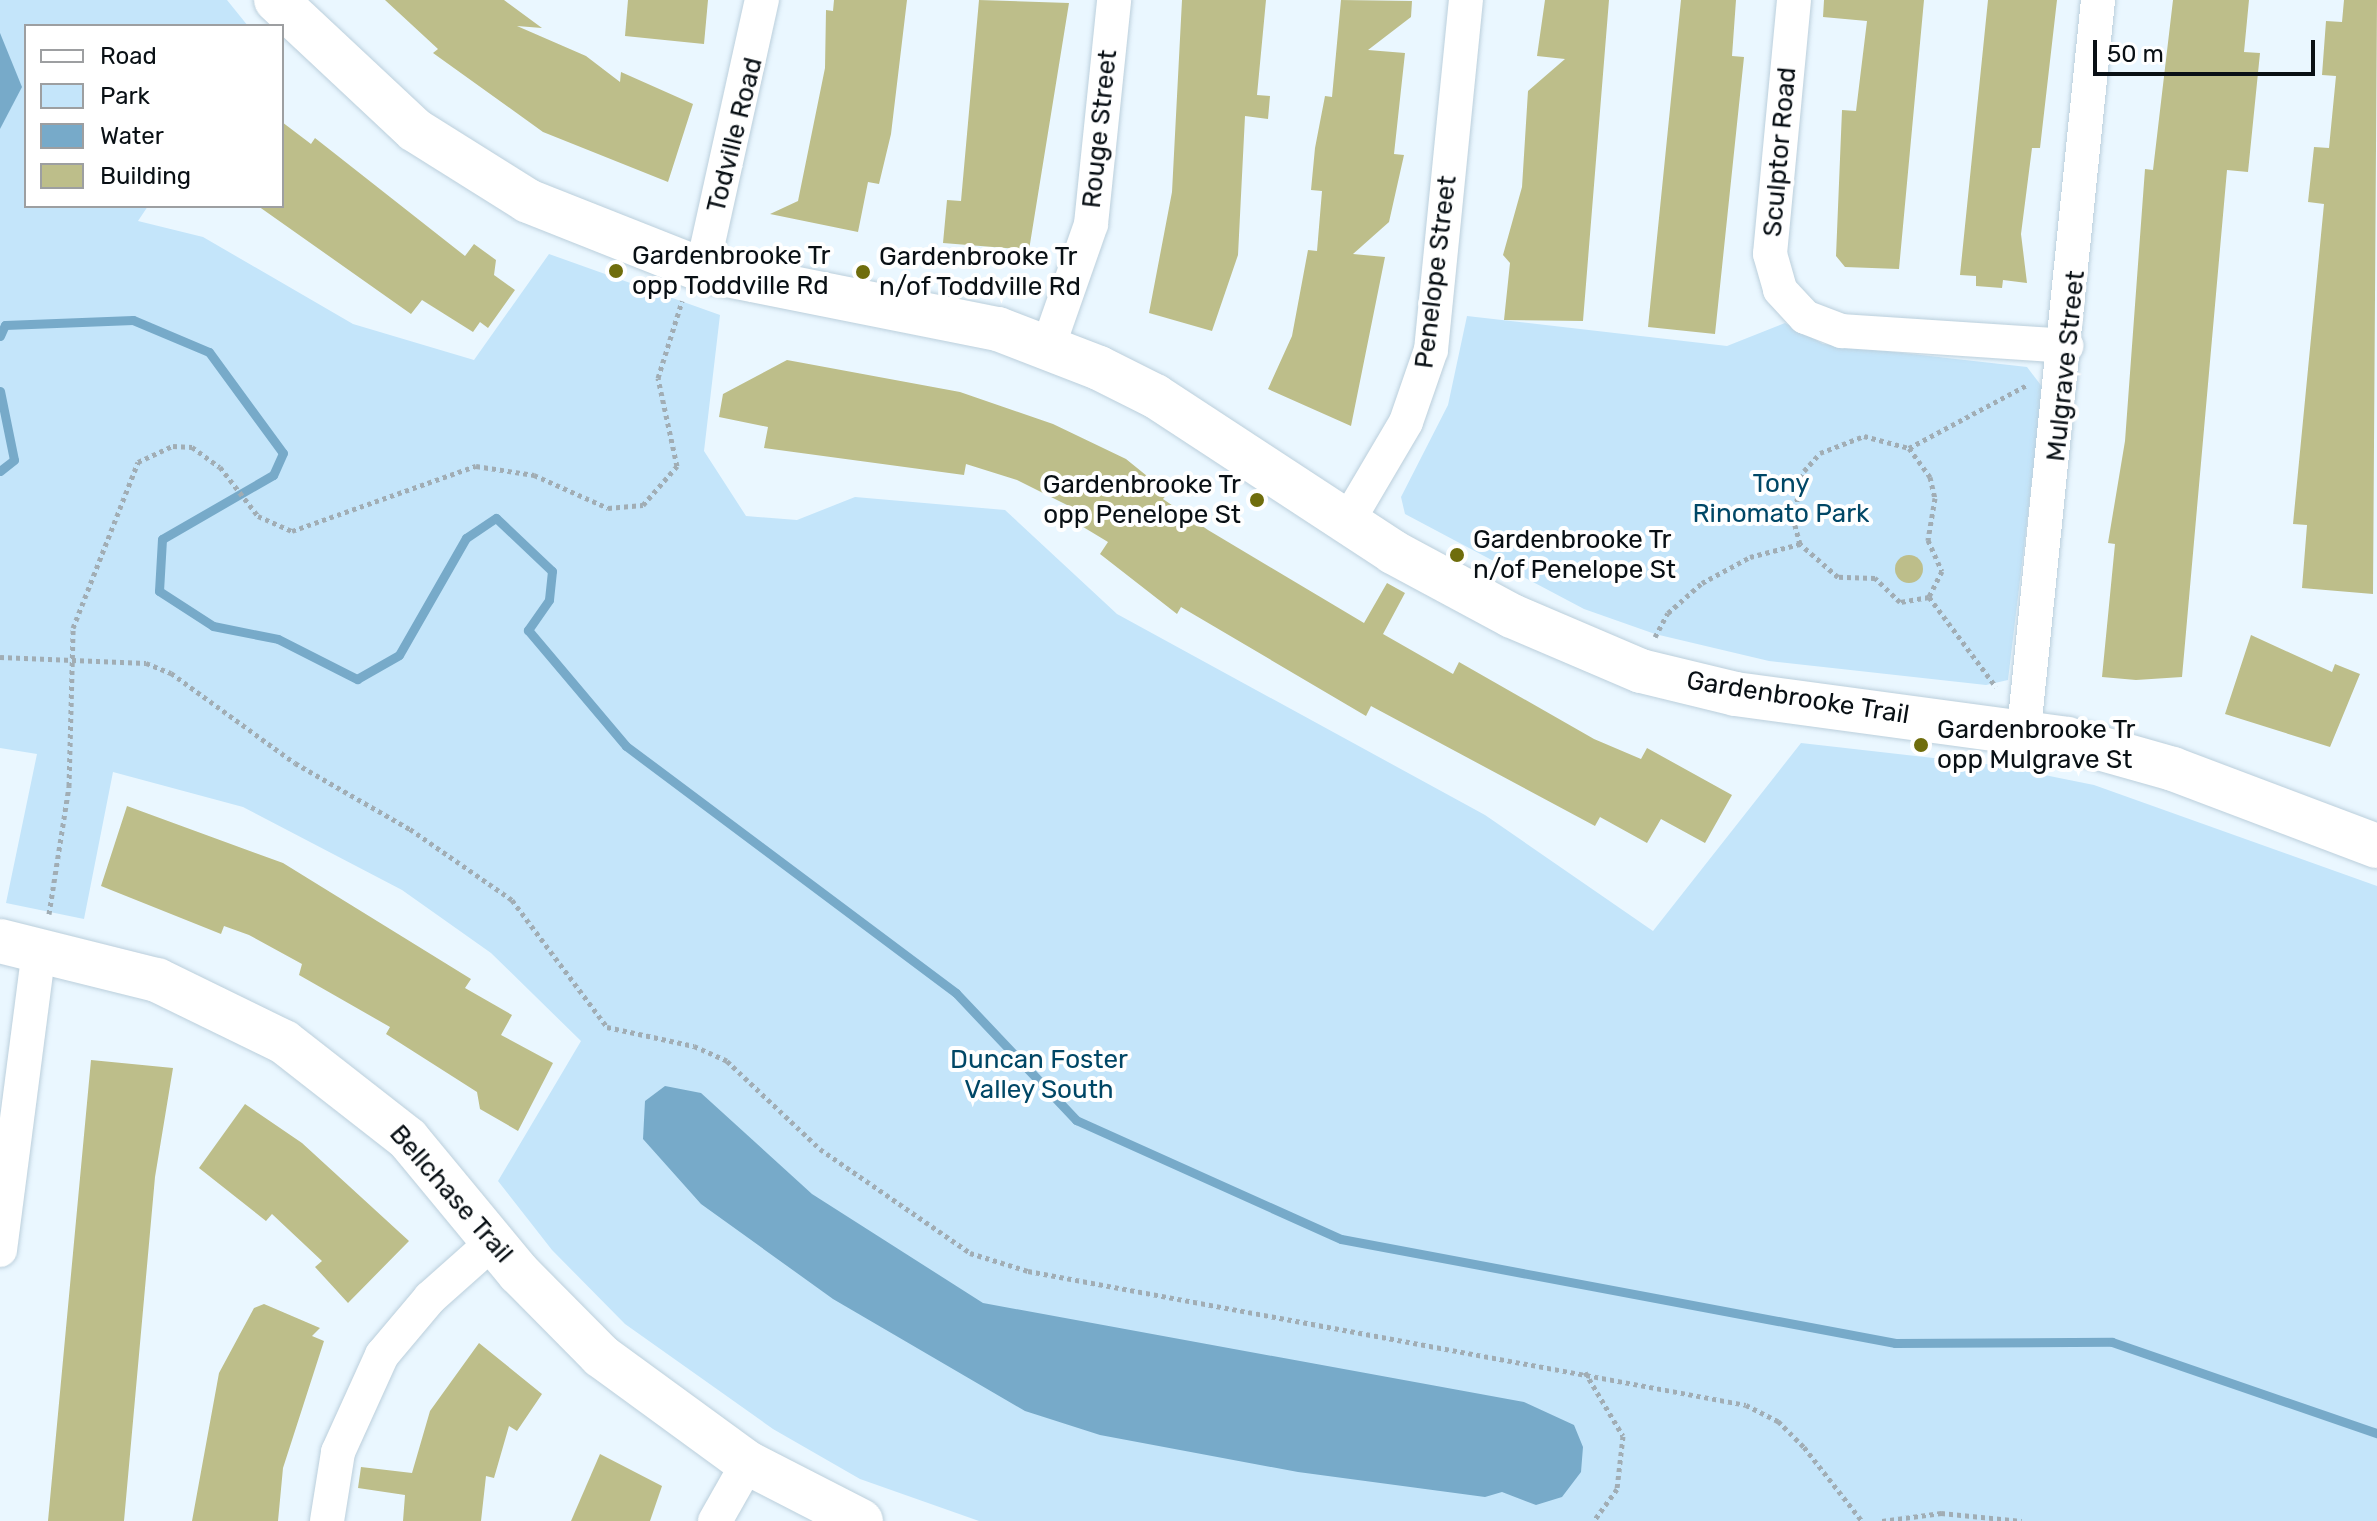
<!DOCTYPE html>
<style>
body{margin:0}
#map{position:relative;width:2377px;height:1521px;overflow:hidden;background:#eaf7ff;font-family:Rubik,sans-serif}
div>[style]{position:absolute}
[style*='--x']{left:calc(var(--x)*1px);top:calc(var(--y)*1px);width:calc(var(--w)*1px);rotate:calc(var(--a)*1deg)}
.green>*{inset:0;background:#c4e5fa}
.water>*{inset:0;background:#77aac9}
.stream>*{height:9px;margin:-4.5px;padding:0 4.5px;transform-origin:4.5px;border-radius:4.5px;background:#77aac9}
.building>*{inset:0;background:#bdbe8a}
.round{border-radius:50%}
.path>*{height:5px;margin-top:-2.5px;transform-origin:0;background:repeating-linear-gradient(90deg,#a1adb4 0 4px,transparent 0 8px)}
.roads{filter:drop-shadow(0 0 2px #bbcfdc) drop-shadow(0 0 2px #bbcfdc)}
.street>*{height:34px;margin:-17px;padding:0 17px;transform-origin:17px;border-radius:17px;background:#fff}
.secondary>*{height:44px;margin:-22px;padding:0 22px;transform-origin:22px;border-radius:22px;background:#fff}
.dots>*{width:22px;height:22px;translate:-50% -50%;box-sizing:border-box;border:4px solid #fff;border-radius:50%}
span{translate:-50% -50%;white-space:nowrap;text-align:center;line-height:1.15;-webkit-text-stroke:8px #fff;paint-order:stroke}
.street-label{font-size:26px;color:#091015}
.poi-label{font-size:26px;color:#091015}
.left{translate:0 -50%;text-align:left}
.right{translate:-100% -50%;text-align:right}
.park-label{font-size:26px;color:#004766}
.legend{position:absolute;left:24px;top:24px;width:260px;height:184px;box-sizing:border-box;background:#fff;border:2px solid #9d9fa1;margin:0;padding:10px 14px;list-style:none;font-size:24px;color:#091015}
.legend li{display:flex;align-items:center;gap:16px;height:40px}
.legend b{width:40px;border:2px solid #9d9fa1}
.scale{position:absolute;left:2093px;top:40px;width:222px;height:36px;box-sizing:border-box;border:4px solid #091015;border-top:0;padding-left:10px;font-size:24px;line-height:28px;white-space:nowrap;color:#091015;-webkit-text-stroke:6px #fff;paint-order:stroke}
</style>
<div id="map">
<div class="green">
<i style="clip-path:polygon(0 0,227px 0,248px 26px,26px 26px,26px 206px,148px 206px,138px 221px,203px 237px,353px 324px,474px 360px,549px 254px,720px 315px,704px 451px,746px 516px,797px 520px,855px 497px,1005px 510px,1117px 614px,1485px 815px,1653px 931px,1801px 743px,1995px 765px,2094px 785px,2377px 886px,2377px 1521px,979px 1521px,860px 1479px,773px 1429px,625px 1324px,552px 1250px,498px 1181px,581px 1041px,491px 953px,402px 890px,243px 807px,113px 772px,84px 919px,6px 903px,37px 754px,0 748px)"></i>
<i style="clip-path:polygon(1467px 316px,1727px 346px,1785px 323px,1823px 344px,2027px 367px,2043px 388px,2008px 680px,1986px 685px,1769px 661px,1655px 634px,1584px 609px,1405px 514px,1401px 497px,1448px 405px)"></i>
</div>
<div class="water">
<i style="clip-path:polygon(0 33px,22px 87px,0 129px)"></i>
<i style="clip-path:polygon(665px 1086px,701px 1093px,812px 1194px,983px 1303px,1524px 1402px,1574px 1425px,1583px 1447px,1581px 1472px,1562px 1497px,1536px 1505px,1502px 1492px,1485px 1497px,1298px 1472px,1100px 1435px,1025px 1411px,833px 1299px,701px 1204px,643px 1139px,645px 1101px)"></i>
</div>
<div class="stream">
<i style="--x:0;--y:336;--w:12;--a:-66"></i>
<i style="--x:5;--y:325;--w:128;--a:-2.2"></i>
<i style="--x:133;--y:320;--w:82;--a:22.8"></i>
<i style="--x:209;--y:352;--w:125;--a:53.8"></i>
<i style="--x:283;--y:453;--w:24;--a:114"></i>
<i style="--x:273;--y:475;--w:128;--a:150"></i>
<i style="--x:162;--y:539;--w:52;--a:93.3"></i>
<i style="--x:159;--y:591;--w:64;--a:32.9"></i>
<i style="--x:213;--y:626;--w:66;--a:11.3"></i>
<i style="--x:278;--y:639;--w:89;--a:26.9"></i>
<i style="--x:357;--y:679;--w:48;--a:-29.7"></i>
<i style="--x:399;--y:655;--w:135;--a:-60.2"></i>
<i style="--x:466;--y:538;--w:36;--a:-34"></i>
<i style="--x:496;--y:518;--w:77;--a:43.4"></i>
<i style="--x:552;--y:571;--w:29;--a:96"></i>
<i style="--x:549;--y:600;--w:37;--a:125"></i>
<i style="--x:528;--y:630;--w:152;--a:49.8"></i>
<i style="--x:626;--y:746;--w:412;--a:36.8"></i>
<i style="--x:956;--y:993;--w:175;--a:46.6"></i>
<i style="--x:1076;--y:1120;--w:290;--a:24.2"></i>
<i style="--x:1341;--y:1239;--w:564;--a:10.63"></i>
<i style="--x:1895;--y:1343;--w:217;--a:-0.3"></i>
<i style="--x:2112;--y:1342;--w:280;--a:19"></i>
<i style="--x:0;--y:391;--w:70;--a:78.5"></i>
<i style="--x:14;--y:460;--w:18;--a:142"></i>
</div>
<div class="building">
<i style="clip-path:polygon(385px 0,504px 0,542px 28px,517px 26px,586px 56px,620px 82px,621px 72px,693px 104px,668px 182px,543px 132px,433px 53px,438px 49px)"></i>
<i style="clip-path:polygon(628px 0,708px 0,704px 44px,625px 36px)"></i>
<i style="clip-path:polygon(834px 0,907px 0,891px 134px,879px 184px,868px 182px,858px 232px,770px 214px,798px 201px,825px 68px,826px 10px,833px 11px)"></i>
<i style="clip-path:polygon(979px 0,1069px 3px,1029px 250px,943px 243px,947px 200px,961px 201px)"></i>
<i style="clip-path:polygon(1182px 0,1266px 0,1257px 95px,1270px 96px,1268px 119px,1245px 116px,1238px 255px,1212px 331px,1149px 313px,1172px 192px)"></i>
<i style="clip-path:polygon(1341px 0,1412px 1px,1411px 17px,1368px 50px,1405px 53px,1394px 154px,1404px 155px,1389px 222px,1353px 254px,1385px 257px,1351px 426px,1268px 389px,1292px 336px,1308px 250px,1317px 251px,1322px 191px,1311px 190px,1315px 148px,1325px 96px,1332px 97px)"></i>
<i style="clip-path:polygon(1545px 0,1609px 0,1583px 321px,1504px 320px,1510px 263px,1503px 255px,1522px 187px,1528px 91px,1565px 59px,1537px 56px)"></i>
<i style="clip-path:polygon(1681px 0,1736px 0,1732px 56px,1744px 57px,1715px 334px,1648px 327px)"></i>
<i style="clip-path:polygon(1824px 0,1924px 0,1899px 269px,1845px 267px,1836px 256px,1842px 110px,1856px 111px,1867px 21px,1823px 17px)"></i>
<i style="clip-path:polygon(1988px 0,2057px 0,2040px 148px,2032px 148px,2021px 234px,2027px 283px,2003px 280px,2002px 288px,1976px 286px,1976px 276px,1960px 275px)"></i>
<i style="clip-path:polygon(2173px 0,2249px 0,2244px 52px,2260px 53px,2248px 172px,2227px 170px,2182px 677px,2136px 680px,2102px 677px,2115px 544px,2108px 543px,2125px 441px,2145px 169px,2153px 170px)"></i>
<i style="clip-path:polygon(2344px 0,2377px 0,2373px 594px,2302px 588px,2307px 525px,2293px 524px,2324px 204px,2308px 202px,2314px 147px,2329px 148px,2336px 76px,2322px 75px,2326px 21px,2342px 22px)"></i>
<i style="clip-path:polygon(282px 122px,311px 144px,315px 138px,465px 256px,474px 244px,496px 260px,494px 275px,515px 290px,488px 328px,480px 322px,473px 332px,422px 300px,411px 314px,258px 206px,282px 206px)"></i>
<i style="clip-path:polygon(787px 360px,960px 392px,1053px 424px,1126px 459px,1168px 493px,1163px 499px,1208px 530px,1364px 623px,1387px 583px,1405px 593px,1383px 634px,1453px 674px,1459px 662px,1594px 739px,1641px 759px,1647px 748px,1732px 795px,1705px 843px,1661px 819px,1647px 843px,1600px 817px,1595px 826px,1371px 706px,1366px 716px,1181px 607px,1177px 614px,1100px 554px,1108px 542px,1065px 516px,1071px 507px,1017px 480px,966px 464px,964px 475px,764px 448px,768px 427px,719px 417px,723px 394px)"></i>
<i class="round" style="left:1895px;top:555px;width:28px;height:28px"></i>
<i style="clip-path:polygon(2251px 635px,2332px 672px,2335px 664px,2360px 674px,2330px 747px,2225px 714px)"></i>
<i style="clip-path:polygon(127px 806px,283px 863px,471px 979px,465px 988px,512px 1015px,501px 1035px,553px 1063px,518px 1131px,480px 1109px,477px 1092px,386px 1034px,390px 1027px,299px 975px,302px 964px,249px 935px,224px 926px,221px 934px,101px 886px)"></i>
<i style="clip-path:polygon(91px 1060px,173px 1068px,155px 1177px,124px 1521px,48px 1521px)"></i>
<i style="clip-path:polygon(245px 1104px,302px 1143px,409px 1241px,348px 1303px,315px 1267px,322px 1261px,272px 1214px,266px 1221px,199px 1168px)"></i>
<i style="clip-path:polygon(264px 1304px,320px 1328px,312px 1336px,324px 1341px,283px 1468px,278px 1521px,192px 1521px,219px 1373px,254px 1308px)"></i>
<i style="clip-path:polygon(479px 1343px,542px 1394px,517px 1431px,509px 1426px,494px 1478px,486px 1476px,481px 1521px,403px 1521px,405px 1495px,358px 1488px,361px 1467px,412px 1473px,430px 1411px)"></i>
<i style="clip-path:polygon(600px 1454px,662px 1486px,650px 1521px,571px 1521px)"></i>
</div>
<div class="path">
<i style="--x:1864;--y:436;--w:47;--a:14.9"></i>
<i style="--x:1909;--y:448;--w:36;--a:54"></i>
<i style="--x:1930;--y:477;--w:22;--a:77"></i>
<i style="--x:1935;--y:498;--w:43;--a:99.5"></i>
<i style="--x:1928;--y:540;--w:34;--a:66"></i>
<i style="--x:1942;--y:571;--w:29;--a:117"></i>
<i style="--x:1929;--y:597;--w:29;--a:170"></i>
<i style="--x:1900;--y:602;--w:35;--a:-136"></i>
<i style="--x:1875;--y:578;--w:37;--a:-178"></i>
<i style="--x:1838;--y:577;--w:50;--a:-139"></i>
<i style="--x:1800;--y:544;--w:28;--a:-105"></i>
<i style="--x:1793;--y:517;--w:47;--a:-76.6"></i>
<i style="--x:1804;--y:471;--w:24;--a:-48"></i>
<i style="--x:1820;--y:453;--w:47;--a:-21.1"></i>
<i style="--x:1909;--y:448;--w:134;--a:-28.1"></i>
<i style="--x:1929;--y:597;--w:112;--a:53.3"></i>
<i style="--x:1655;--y:637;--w:27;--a:-62"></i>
<i style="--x:1668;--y:613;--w:45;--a:-41.4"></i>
<i style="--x:1702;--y:583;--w:55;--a:-28.4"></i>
<i style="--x:1750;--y:557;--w:52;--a:-14.6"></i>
<i style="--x:0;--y:657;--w:146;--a:2.4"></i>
<i style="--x:146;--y:663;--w:27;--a:22"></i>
<i style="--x:171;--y:673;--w:153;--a:36"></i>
<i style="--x:295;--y:763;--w:133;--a:29.9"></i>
<i style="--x:410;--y:829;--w:124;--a:34.8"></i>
<i style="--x:512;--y:900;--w:159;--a:53.2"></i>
<i style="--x:607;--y:1027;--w:89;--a:12.3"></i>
<i style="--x:694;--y:1046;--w:36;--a:24"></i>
<i style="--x:727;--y:1061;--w:128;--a:43.4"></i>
<i style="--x:820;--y:1149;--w:183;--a:34.7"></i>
<i style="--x:970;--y:1253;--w:61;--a:17.2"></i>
<i style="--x:1028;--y:1271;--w:730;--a:10.57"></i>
<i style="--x:1746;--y:1405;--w:36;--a:27"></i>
<i style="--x:1778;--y:1421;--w:37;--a:45"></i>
<i style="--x:1804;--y:1447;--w:94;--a:51.9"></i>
<i style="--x:49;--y:914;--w:130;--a:-81.1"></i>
<i style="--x:69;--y:786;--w:158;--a:-88.5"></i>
<i style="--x:73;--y:628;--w:178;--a:-68.6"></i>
<i style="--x:138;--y:462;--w:38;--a:-25"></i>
<i style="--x:173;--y:446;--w:19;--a:3"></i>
<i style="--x:192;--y:447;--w:34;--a:36"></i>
<i style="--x:220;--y:467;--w:62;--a:52.2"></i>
<i style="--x:258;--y:516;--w:37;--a:24"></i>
<i style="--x:292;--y:531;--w:195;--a:-19.5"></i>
<i style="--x:476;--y:466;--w:59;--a:8.8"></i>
<i style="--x:534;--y:475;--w:81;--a:24"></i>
<i style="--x:608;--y:508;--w:35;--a:-5"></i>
<i style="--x:643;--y:505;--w:52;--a:-48.9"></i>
<i style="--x:677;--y:466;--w:90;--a:-102.2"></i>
<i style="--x:658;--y:378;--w:81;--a:-72.7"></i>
<i style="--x:1585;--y:1372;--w:74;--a:59.3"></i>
<i style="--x:1623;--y:1436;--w:53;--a:96.5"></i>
<i style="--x:1617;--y:1489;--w:39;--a:126"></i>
<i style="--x:1882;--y:1521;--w:60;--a:-7.7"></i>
<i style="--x:1941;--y:1513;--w:81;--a:5.6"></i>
</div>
<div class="roads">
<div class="street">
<i style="--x:1794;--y:0;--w:255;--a:95.4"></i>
<i style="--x:1770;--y:254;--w:37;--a:74"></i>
<i style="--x:1780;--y:290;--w:37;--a:47"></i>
<i style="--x:1805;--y:317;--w:40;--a:21"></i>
<i style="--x:1842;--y:331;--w:225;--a:3.8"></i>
<i style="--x:702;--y:270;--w:277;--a:-77.5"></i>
<i style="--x:1048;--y:347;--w:130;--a:-70.7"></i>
<i style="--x:1091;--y:224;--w:225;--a:-84.1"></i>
<i style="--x:1346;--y:524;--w:118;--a:-59.5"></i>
<i style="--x:1406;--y:422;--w:76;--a:-70.9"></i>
<i style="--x:1431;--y:350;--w:352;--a:-84.3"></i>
<i style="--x:2024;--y:730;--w:734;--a:-84.21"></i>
<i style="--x:0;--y:1250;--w:305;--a:-82.6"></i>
<i style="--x:327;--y:1521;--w:70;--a:-80.9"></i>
<i style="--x:338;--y:1452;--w:107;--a:-65.6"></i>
<i style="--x:382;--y:1355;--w:75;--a:-49.9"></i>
<i style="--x:430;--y:1298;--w:86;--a:-41.7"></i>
<i style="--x:715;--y:1521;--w:67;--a:-60.4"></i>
</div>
<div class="secondary">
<i style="--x:276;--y:0;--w:190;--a:43.1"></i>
<i style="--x:415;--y:130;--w:133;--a:32.1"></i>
<i style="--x:528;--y:201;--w:187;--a:21.6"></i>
<i style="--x:702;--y:270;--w:302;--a:11.3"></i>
<i style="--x:998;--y:329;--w:108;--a:21.1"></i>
<i style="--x:1099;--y:368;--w:63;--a:26.6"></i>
<i style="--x:1155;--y:396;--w:285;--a:33.2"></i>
<i style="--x:1393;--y:552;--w:135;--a:28.3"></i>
<i style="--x:1512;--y:616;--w:140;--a:23.1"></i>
<i style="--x:1641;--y:671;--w:97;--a:13.7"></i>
<i style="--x:1735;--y:694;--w:335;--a:7.7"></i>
<i style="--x:2067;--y:739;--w:110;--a:15.8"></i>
<i style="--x:2173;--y:769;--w:218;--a:20.7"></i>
<i style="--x:0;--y:941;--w:162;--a:14"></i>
<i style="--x:157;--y:980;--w:141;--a:26"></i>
<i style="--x:284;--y:1042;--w:157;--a:38"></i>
<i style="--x:408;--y:1139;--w:174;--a:50.4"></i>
<i style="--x:519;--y:1273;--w:117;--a:45.3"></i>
<i style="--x:601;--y:1356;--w:182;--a:36.1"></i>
<i style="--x:748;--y:1463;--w:127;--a:27.2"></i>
</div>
</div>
<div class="dots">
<i style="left:616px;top:271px;background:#6f6d0c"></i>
<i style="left:863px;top:272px;background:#6f6d0c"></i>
<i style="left:1257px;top:500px;background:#6f6d0c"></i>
<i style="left:1457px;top:555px;background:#6f6d0c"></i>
<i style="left:1921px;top:745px;background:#6f6d0c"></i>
</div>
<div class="street-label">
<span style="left:1100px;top:129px;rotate:-84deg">Rouge Street</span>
<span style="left:735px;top:135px;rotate:-76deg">Todville Road</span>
<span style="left:1780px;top:152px;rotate:-85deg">Sculptor Road</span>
<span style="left:1436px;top:272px;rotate:-83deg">Penelope Street</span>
<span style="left:2066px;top:366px;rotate:-84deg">Mulgrave Street</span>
<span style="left:1798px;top:698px;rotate:9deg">Gardenbrooke Trail</span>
<span style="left:451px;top:1194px;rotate:49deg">Bellchase Trail</span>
</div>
<div class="poi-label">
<span class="left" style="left:632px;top:271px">Gardenbrooke Tr<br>opp Toddville Rd</span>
<span class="left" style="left:879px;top:272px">Gardenbrooke Tr<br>n/of Toddville Rd</span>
<span class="right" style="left:1241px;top:500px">Gardenbrooke Tr<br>opp Penelope St</span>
<span class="left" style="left:1473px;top:555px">Gardenbrooke Tr<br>n/of Penelope St</span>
<span class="left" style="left:1937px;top:745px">Gardenbrooke Tr<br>opp Mulgrave St</span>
</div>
<div class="park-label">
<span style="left:1781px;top:499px">Tony<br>Rinomato Park</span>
<span style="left:1039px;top:1075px">Duncan Foster<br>Valley South</span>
</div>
<ul class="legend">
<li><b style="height:10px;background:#fff"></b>Road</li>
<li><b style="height:22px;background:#c4e5fa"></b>Park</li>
<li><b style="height:22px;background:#77aac9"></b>Water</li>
<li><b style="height:22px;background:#bdbe8a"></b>Building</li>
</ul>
<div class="scale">50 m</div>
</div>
